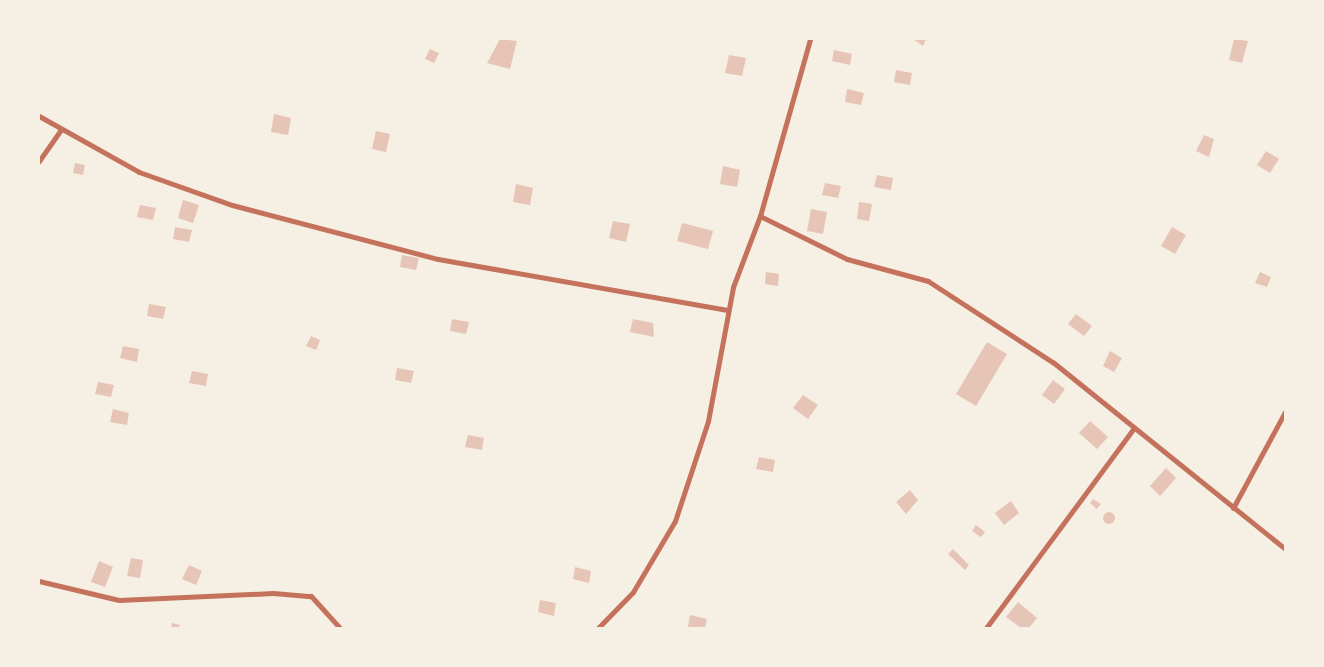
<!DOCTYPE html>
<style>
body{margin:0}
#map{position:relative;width:1324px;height:667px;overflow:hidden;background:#f6efe4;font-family:"Public Sans",sans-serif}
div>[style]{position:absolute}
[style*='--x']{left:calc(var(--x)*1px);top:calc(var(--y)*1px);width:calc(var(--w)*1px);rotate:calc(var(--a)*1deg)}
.building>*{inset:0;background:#e6c5b7}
.round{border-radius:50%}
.minor>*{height:5px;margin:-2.5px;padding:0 2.5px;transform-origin:2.5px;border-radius:2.5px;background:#c5725c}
span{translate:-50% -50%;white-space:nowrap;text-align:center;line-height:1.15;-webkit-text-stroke:5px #f6efe4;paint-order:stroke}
.frame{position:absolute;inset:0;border:40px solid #f6efe4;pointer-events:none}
</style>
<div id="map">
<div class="building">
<i style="clip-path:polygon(500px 39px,517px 41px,510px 69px,487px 63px)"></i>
<i style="clip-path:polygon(913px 39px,926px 39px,923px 46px)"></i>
<i style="clip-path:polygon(1234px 39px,1248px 41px,1242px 63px,1229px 60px)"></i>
<i style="clip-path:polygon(430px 49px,439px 53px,434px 63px,425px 59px)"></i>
<i style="clip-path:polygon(834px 50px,852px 54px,850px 65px,832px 61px)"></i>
<i style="clip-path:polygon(729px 55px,746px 58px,742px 76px,725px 73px)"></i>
<i style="clip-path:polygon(896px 70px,912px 73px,910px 85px,894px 82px)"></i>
<i style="clip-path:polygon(847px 89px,864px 93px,861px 105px,845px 102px)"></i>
<i style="clip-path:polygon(274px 114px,291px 118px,288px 135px,271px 132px)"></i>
<i style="clip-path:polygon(376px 131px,390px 134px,386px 152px,372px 149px)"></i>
<i style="clip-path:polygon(1204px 135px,1214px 139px,1209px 157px,1196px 151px)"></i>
<i style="clip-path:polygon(1266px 151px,1279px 159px,1270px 173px,1257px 165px)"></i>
<i style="clip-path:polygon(75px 163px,85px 165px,83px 175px,73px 173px)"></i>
<i style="clip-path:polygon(723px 166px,740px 170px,737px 187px,720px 184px)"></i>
<i style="clip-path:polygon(877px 175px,893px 178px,891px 190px,874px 187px)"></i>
<i style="clip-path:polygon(825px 183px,841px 186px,838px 198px,822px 195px)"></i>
<i style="clip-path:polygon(516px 184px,533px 188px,530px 205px,513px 202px)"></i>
<i style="clip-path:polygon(183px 200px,199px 205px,193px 223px,178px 218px)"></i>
<i style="clip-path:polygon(859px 202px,872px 204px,869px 221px,857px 219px)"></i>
<i style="clip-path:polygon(140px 205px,156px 208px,153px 220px,137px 217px)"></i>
<i style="clip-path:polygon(811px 209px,827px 212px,823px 234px,807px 231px)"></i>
<i style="clip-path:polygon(613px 221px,630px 224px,626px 242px,609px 238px)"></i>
<i style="clip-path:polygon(682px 223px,713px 231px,708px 249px,677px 241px)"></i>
<i style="clip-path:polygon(175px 227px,192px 230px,189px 242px,173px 239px)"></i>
<i style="clip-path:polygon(1172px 227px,1186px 235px,1175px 254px,1161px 246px)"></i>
<i style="clip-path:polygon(402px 255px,419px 258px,416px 270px,400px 267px)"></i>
<i style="clip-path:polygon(766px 272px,779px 274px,778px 286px,765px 284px)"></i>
<i style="clip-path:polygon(1260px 272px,1271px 277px,1267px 287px,1255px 283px)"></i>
<i style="clip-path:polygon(149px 304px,166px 307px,163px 319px,147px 316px)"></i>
<i style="clip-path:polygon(1076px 314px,1092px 326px,1084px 336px,1068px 324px)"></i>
<i style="clip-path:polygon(452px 319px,469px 322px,466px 334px,450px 331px)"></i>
<i style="clip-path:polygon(633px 319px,653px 323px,654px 337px,630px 332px)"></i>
<i style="clip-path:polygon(311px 336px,320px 340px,316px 350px,306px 346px)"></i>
<i style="clip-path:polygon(987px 342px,1007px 354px,976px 406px,956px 394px)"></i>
<i style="clip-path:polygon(123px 346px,139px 349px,137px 362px,120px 358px)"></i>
<i style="clip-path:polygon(1110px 351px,1122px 358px,1114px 372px,1103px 366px)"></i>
<i style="clip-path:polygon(397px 368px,414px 371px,411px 383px,395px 380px)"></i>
<i style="clip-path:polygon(192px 371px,208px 374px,206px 386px,189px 383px)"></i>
<i style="clip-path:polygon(1053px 380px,1065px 389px,1054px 404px,1042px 395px)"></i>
<i style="clip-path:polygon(98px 382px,114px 385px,111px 397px,95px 394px)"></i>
<i style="clip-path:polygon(803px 395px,818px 405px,808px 419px,793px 408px)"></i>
<i style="clip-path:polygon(113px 409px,129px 413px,127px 425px,110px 422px)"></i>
<i style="clip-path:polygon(1090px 421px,1108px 437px,1097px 449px,1079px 433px)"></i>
<i style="clip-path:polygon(468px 435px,484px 438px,482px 450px,465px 447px)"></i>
<i style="clip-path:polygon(759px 457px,775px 460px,773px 472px,756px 469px)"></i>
<i style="clip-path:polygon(1166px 468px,1176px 478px,1160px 496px,1150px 486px)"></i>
<i style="clip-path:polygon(910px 490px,918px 500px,906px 514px,896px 502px)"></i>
<i style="clip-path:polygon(1093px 499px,1101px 504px,1097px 509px,1090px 503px)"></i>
<i style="clip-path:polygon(1011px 501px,1019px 513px,1004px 525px,995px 513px)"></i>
<i class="round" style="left:1103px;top:512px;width:12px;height:12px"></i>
<i style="clip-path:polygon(976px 525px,985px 532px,981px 537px,972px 531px)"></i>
<i style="clip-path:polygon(953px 549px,969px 565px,965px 570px,948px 554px)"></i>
<i style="clip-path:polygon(131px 558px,143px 560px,140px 578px,127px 576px)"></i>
<i style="clip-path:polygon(99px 561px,113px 567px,105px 587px,91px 582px)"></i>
<i style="clip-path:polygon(189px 565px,202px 571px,196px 585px,182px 579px)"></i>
<i style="clip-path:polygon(575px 567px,591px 571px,589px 583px,573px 579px)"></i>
<i style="clip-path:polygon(540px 600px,556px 603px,554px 616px,538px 612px)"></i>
<i style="clip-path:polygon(1018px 602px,1037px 618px,1029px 628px,1021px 628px,1006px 617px)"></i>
<i style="clip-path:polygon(690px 615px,707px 619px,705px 628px,688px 627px)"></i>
<i style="clip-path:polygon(172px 623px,180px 625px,179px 628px,171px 628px)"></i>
</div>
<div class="minor">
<i style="--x:39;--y:116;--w:115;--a:29.2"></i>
<i style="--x:139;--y:172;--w:99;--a:19.5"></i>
<i style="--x:232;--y:205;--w:213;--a:14.7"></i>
<i style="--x:438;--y:259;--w:294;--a:10"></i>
<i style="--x:39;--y:161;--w:39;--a:-55"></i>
<i style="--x:760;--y:216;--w:97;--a:26.3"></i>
<i style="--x:847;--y:259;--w:84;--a:15.2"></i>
<i style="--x:928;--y:281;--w:150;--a:33.1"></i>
<i style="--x:1054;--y:363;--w:297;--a:38.8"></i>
<i style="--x:1233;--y:508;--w:109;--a:-61.6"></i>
<i style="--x:39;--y:581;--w:82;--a:13.4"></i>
<i style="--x:119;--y:600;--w:154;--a:-2.6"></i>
<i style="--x:273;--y:593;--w:38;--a:5"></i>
<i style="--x:311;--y:596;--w:43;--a:47.8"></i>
<i style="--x:598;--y:628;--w:50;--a:-45.8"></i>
<i style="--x:633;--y:592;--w:82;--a:-59.4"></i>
<i style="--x:675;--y:521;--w:105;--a:-71.7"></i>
<i style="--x:708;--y:421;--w:136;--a:-79.4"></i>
<i style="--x:733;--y:287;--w:76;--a:-69.2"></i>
<i style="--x:760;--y:216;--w:184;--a:-74.2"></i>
<i style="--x:986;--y:628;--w:249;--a:-53.5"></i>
</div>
<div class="frame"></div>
</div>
